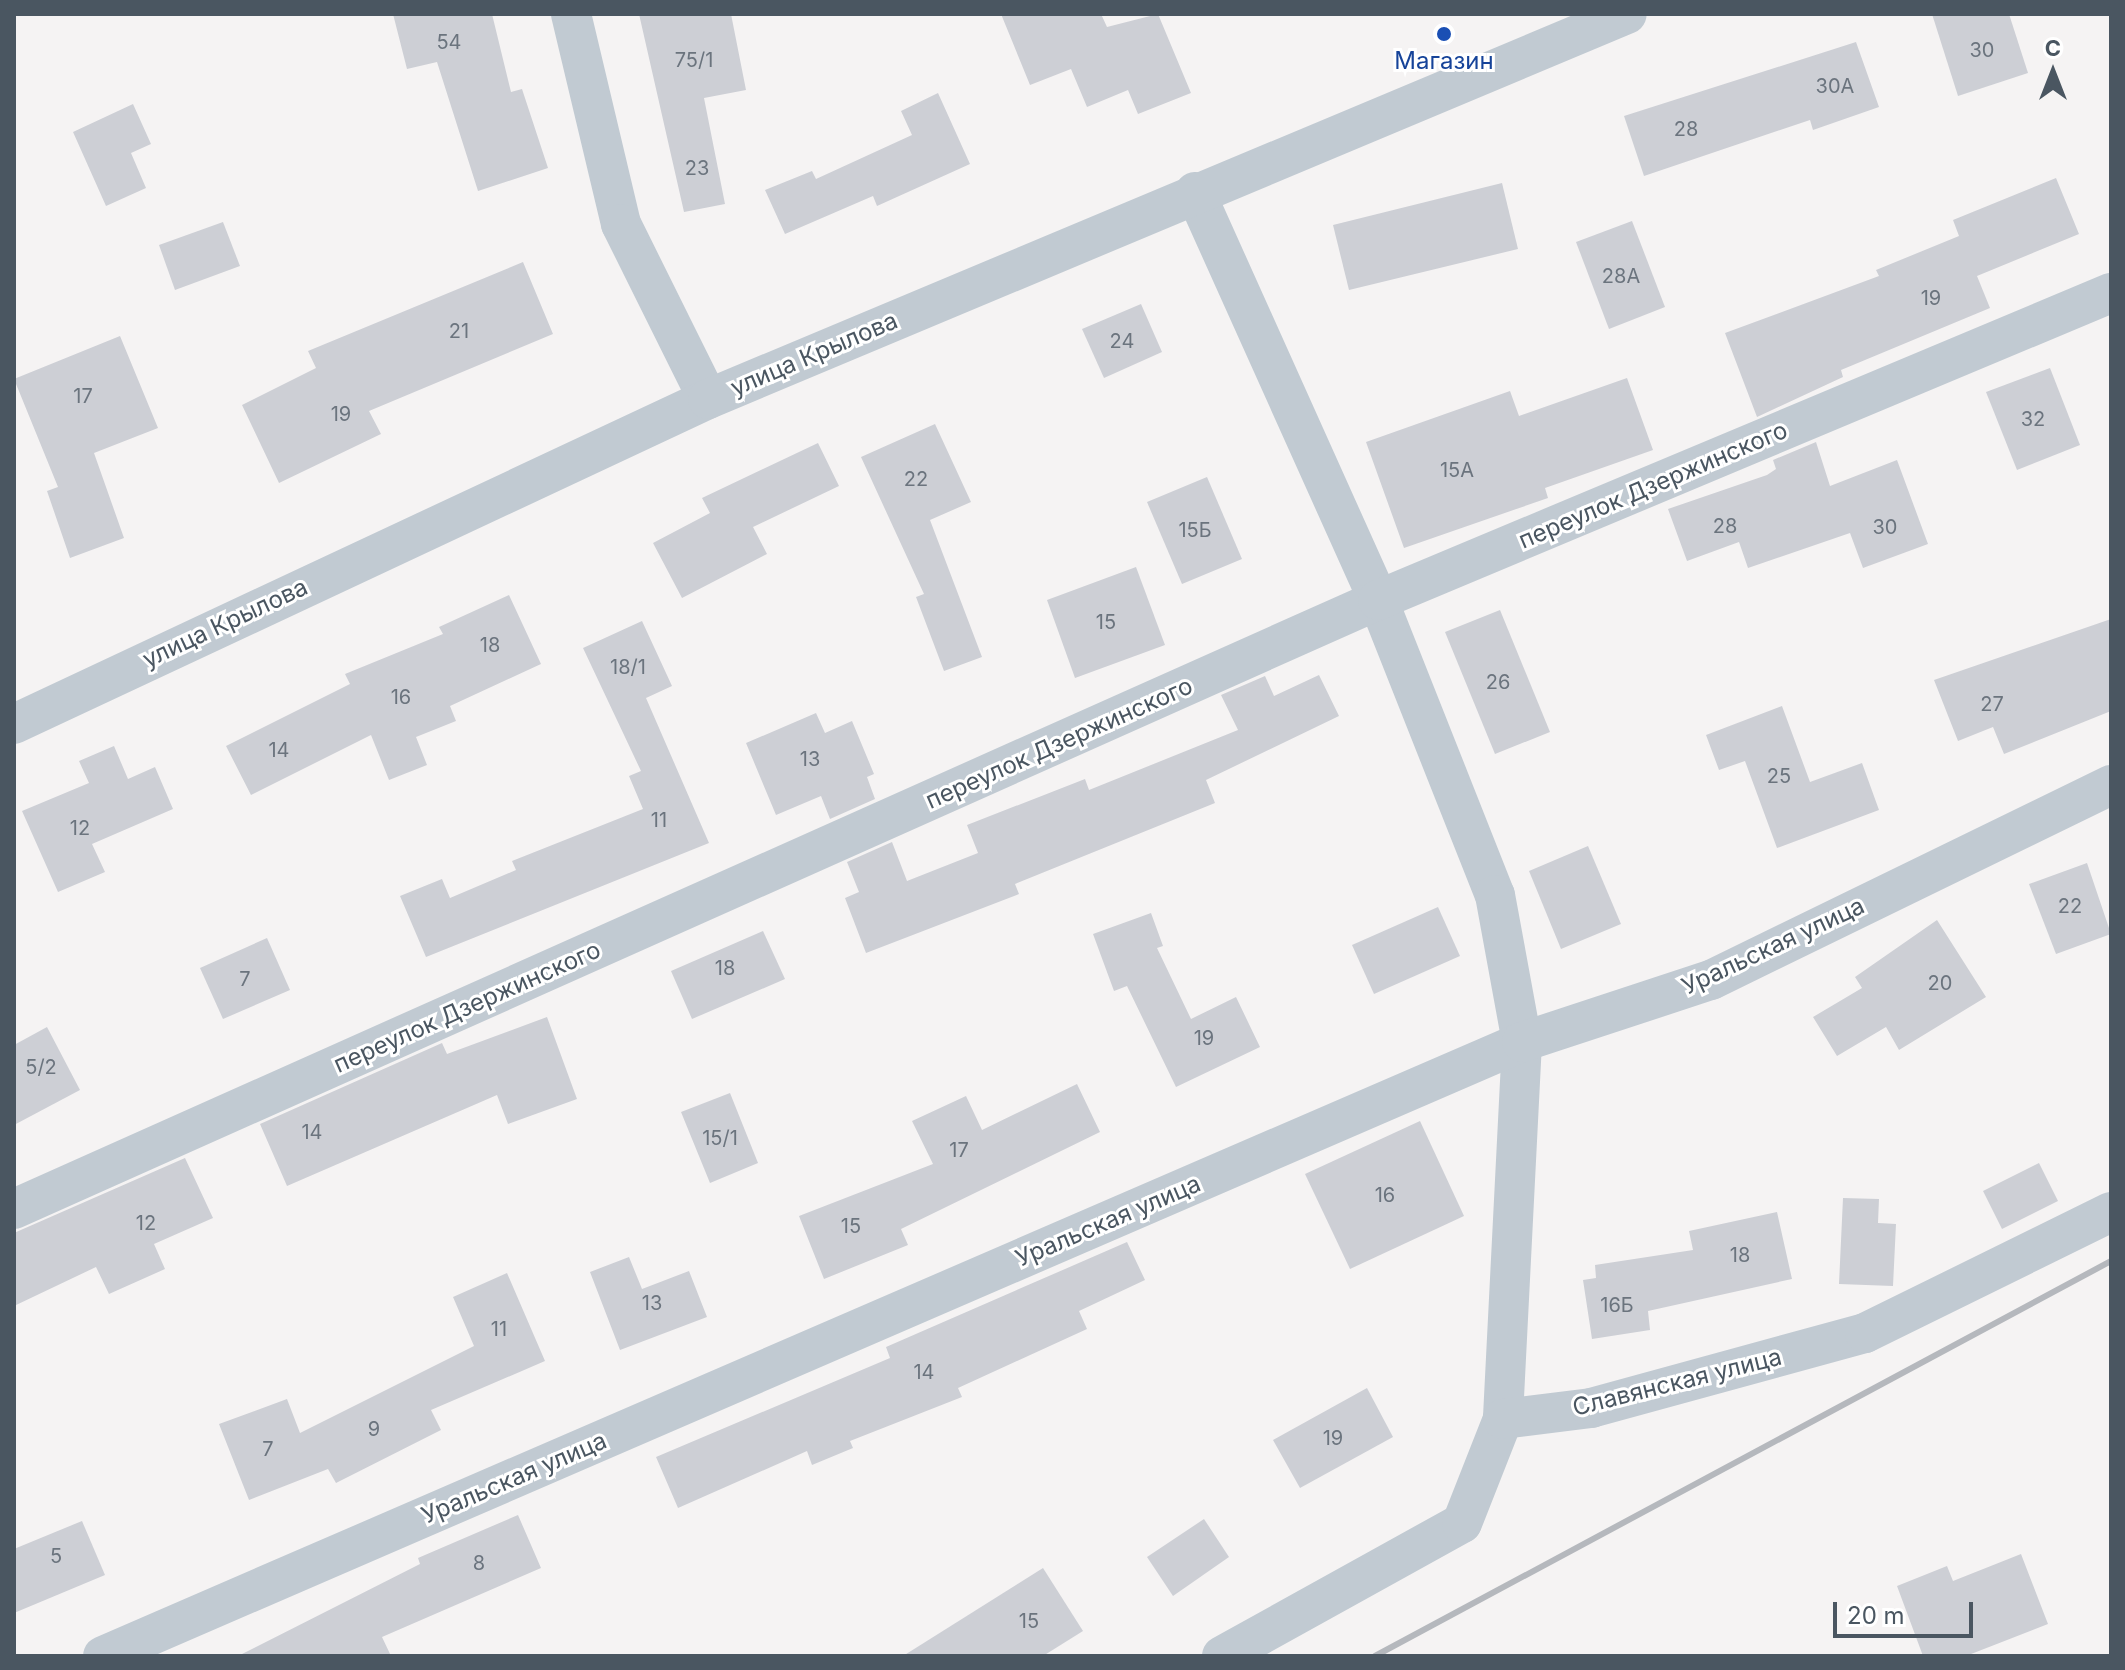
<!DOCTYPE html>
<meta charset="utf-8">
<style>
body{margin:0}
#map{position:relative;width:2125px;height:1670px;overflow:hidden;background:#f5f3f3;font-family:Inter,sans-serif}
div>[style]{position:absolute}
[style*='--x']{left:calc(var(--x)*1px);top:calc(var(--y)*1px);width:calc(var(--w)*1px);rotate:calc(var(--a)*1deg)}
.building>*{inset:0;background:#cdcfd5}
.minor>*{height:40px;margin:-20px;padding:0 20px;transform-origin:20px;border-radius:20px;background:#c1cad2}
.rail>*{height:6px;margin:-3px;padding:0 3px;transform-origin:3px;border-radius:3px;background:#b5b8bd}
.dots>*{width:22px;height:22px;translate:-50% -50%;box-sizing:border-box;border:4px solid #fff;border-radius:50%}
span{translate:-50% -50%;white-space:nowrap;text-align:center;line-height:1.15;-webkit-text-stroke:6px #fff;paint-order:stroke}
.number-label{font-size:20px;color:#6b747e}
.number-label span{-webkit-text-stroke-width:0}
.transit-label{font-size:24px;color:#164399}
.street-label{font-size:24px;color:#4a5661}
.frame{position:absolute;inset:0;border:16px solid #4a5661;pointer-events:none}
.north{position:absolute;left:2013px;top:32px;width:80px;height:80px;-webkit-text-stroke:6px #fff;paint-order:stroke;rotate:0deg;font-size:22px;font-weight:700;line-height:32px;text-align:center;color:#4a5661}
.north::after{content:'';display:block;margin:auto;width:28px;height:36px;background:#4a5661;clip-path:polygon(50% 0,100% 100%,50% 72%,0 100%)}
.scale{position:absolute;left:1833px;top:1602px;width:140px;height:36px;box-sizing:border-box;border:4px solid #4a5661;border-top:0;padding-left:10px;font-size:24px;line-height:28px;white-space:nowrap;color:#4a5661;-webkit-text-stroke:6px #fff;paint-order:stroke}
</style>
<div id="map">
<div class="building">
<i style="clip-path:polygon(393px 14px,492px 14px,511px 92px,522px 89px,548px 168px,478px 191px,437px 62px,407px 69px)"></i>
<i style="clip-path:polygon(639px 14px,731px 14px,746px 90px,704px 98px,725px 204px,684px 212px)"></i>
<i style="clip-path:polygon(1001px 14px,1101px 14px,1107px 27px,1158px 14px,1191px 93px,1138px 114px,1128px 90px,1087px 107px,1071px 69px,1030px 85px)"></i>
<i style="clip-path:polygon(1932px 14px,2009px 14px,2028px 73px,1958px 96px)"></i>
<i style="clip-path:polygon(1856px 42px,1879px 107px,1813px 130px,1810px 120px,1644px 176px,1624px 116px)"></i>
<i style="clip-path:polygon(938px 93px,970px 164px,877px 206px,873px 196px,785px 234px,765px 190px,812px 171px,816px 179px,912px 135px,901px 111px)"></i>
<i style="clip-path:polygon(133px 104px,151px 144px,131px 153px,146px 188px,106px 206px,73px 132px)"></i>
<i style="clip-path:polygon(2056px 178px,2079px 234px,1977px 276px,1990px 308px,1841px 370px,1843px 377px,1757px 417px,1725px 333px,1879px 276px,1876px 270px,1959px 236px,1953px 220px)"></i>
<i style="clip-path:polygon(1502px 183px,1518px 249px,1349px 290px,1333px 225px)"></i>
<i style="clip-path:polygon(1632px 221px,1665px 307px,1609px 329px,1576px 242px)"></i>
<i style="clip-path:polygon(223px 222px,240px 266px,175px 290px,159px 245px)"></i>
<i style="clip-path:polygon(523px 262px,553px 334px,369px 411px,381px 434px,279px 483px,242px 405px,316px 368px,308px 351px)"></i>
<i style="clip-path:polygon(1141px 304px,1162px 352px,1104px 378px,1082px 329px)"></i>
<i style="clip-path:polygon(120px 336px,158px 428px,94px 453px,124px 538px,70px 558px,47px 491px,58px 487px,14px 379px)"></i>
<i style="clip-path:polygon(2050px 368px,2080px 445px,2017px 470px,1986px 392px)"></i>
<i style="clip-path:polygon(1627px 378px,1653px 450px,1545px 488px,1548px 498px,1404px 548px,1366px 442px,1510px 391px,1519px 416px)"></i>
<i style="clip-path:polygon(935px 424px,971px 502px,930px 520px,982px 657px,944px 671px,916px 597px,924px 594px,861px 457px)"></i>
<i style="clip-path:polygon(1816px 442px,1830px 486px,1897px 460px,1928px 544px,1863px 568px,1850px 533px,1748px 568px,1739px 542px,1687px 561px,1668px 509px,1767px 475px,1776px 469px,1773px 460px)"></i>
<i style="clip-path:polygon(818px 443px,839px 486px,753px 527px,767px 554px,682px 598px,653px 543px,710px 513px,702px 498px)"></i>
<i style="clip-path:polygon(1207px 477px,1242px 559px,1182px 584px,1147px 502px)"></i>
<i style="clip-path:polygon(1136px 567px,1165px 645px,1075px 678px,1047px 600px)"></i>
<i style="clip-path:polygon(509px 595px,541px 664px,450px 706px,456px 721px,416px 737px,427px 765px,389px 780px,371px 735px,251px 795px,226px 746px,350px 684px,345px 674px,443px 634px,439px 627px)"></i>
<i style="clip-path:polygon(1500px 610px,1550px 732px,1495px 754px,1445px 632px)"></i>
<i style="clip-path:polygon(2111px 619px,2111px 711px,2004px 754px,1993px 727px,1958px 741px,1934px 680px)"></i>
<i style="clip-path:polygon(642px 621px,672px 686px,646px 698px,709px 843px,426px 957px,400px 896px,442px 879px,450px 898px,516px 870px,512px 861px,643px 809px,629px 776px,641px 771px,583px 648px)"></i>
<i style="clip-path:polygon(1319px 675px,1339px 716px,1206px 780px,1215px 803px,1015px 884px,1019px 894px,866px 953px,845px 898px,859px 892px,847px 862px,892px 842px,907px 881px,978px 853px,967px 825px,1085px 779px,1089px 790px,1238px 730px,1221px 695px,1265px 676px,1274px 696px)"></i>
<i style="clip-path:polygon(1782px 706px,1810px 782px,1862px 763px,1879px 810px,1777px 848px,1745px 761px,1719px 770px,1706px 735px)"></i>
<i style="clip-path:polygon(816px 713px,825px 733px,852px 721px,874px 774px,867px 777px,875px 799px,830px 819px,821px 796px,776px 815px,746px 743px)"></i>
<i style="clip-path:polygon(114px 746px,128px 779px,155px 767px,173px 809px,92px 844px,105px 872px,58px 892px,22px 811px,89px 783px,79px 761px)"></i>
<i style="clip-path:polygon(1588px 846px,1621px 924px,1561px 949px,1529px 871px)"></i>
<i style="clip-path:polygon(2087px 863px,2111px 934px,2056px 954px,2029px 884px)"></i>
<i style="clip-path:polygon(1438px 907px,1460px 956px,1374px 994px,1352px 945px)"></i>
<i style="clip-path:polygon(1151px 913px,1163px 946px,1157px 948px,1191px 1019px,1236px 997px,1260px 1047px,1176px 1087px,1127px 986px,1114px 991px,1093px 934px)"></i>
<i style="clip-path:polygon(1937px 920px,1986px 997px,1899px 1050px,1886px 1027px,1837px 1056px,1813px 1017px,1862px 988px,1855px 977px)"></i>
<i style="clip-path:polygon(763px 931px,785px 979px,692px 1019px,671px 971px)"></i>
<i style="clip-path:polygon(267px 938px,290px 990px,223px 1019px,200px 968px)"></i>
<i style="clip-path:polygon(547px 1017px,577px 1099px,508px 1124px,497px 1095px,287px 1186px,260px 1124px,442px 1043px,447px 1054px)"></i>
<i style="clip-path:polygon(47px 1027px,80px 1090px,14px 1125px,14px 1045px)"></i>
<i style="clip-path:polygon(1077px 1084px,1100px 1132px,901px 1229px,908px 1245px,824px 1279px,799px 1216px,933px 1164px,912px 1121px,966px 1096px,982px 1130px)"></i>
<i style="clip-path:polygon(730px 1093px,758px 1163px,710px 1183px,681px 1112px)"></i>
<i style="clip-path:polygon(1420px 1121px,1464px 1216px,1350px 1269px,1305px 1174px)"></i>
<i style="clip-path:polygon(185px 1158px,213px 1218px,154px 1244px,165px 1269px,109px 1294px,96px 1267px,14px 1306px,14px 1233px)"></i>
<i style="clip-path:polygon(2039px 1163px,2058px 1201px,2002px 1229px,1983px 1191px)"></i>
<i style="clip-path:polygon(1843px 1198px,1879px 1199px,1878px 1223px,1896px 1224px,1893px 1286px,1839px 1284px)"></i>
<i style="clip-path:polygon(1777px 1212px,1792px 1279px,1648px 1311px,1650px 1330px,1592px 1339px,1583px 1280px,1596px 1278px,1595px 1265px,1693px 1250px,1689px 1231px)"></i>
<i style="clip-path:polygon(1127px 1242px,1145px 1280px,1079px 1311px,1087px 1329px,958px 1388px,962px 1397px,850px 1441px,853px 1448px,812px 1465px,807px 1451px,678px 1508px,656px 1457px,890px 1358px,886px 1347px)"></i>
<i style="clip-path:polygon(629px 1257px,642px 1289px,689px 1271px,707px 1317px,620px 1350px,590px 1272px)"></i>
<i style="clip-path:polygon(507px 1273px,545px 1361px,431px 1410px,441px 1430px,336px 1483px,328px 1469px,249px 1500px,219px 1424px,287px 1399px,300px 1433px,474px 1346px,453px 1297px)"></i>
<i style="clip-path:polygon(1367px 1388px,1393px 1437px,1300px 1488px,1273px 1440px)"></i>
<i style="clip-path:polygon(518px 1515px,541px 1568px,382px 1637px,391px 1656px,238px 1656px,420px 1564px,418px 1558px)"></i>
<i style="clip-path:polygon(1204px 1519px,1229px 1557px,1173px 1596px,1147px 1557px)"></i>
<i style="clip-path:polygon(82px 1521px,105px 1575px,14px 1613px,14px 1549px)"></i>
<i style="clip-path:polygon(2021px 1554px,2048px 1624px,1966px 1656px,1923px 1656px,1897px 1586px,1947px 1566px,1953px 1581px)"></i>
<i style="clip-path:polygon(1043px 1568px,1083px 1631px,1043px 1656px,903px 1656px)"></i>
</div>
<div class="minor">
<i style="--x:571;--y:14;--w:216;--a:76.6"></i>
<i style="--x:621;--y:224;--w:195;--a:63.6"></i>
<i style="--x:1195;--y:192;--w:447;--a:65.8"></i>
<i style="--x:1378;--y:600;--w:317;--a:68.4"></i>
<i style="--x:1495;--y:895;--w:149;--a:79.6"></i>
<i style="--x:1522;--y:1042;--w:377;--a:92.9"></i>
<i style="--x:14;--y:724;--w:766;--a:-25.09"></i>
<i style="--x:708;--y:399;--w:996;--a:-22.73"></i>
<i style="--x:14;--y:1209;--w:1494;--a:-24.06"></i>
<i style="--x:1378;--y:600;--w:795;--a:-22.73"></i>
<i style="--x:103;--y:1656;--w:1546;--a:-23.4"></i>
<i style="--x:1522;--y:1042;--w:199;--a:-18.2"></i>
<i style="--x:1711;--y:980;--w:445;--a:-26"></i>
<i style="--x:1222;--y:1656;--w:274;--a:-29"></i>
<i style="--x:1462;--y:1523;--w:112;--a:-68.5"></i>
<i style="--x:1503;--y:1419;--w:89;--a:-7.1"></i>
<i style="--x:1591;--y:1408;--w:284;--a:-15.3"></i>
<i style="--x:1865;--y:1333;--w:274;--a:-26.2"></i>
</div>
<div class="rail">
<i style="--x:1375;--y:1656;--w:835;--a:-28.22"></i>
</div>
<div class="dots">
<i style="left:1444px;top:34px;background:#1a4fb4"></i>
</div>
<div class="number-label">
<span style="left:449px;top:42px">54</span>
<span style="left:1982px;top:50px">30</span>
<span style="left:694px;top:60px">75/1</span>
<span style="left:1835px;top:86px">30А</span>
<span style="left:1686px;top:129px">28</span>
<span style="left:697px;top:168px">23</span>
<span style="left:1621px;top:276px">28А</span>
<span style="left:1931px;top:298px">19</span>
<span style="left:459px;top:331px">21</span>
<span style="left:1122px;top:341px">24</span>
<span style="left:83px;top:396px">17</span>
<span style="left:341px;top:414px">19</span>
<span style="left:2033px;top:419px">32</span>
<span style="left:1457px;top:470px">15А</span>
<span style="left:916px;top:479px">22</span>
<span style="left:1725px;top:526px">28</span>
<span style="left:1885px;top:527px">30</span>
<span style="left:1195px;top:530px">15Б</span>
<span style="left:1106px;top:622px">15</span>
<span style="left:490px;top:645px">18</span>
<span style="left:628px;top:667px">18/1</span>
<span style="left:1498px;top:682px">26</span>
<span style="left:401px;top:697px">16</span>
<span style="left:1992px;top:704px">27</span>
<span style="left:279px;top:750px">14</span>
<span style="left:810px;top:759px">13</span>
<span style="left:1779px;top:776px">25</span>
<span style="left:659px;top:820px">11</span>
<span style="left:80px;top:828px">12</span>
<span style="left:2070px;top:906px">22</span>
<span style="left:725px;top:968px">18</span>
<span style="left:245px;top:979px">7</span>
<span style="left:1940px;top:983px">20</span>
<span style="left:1204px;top:1038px">19</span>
<span style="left:41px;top:1067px">5/2</span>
<span style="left:312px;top:1132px">14</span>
<span style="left:720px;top:1138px">15/1</span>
<span style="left:959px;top:1150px">17</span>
<span style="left:1385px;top:1195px">16</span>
<span style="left:146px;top:1223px">12</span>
<span style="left:851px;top:1226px">15</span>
<span style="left:1740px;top:1255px">18</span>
<span style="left:652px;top:1303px">13</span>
<span style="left:1617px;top:1305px">16Б</span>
<span style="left:499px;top:1329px">11</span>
<span style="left:924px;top:1372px">14</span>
<span style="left:374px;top:1429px">9</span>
<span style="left:1333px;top:1438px">19</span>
<span style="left:268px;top:1449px">7</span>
<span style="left:56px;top:1556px">5</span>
<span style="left:479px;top:1563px">8</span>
<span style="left:1029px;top:1621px">15</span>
</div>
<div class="transit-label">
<span style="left:1444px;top:61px">Магазин</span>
</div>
<div class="street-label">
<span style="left:814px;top:354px;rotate:-23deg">улица Крылова</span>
<span style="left:1653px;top:485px;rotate:-23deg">переулок Дзержинского</span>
<span style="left:225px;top:623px;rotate:-25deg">улица Крылова</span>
<span style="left:1059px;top:743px;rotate:-24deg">переулок Дзержинского</span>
<span style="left:1773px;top:946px;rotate:-25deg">Уральская улица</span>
<span style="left:467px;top:1007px;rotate:-24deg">переулок Дзержинского</span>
<span style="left:1108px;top:1221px;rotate:-23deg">Уральская улица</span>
<span style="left:1677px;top:1382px;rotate:-14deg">Славянская улица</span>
<span style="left:514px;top:1478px;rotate:-23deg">Уральская улица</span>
</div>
<div class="frame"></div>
<div class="north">С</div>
<div class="scale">20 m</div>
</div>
